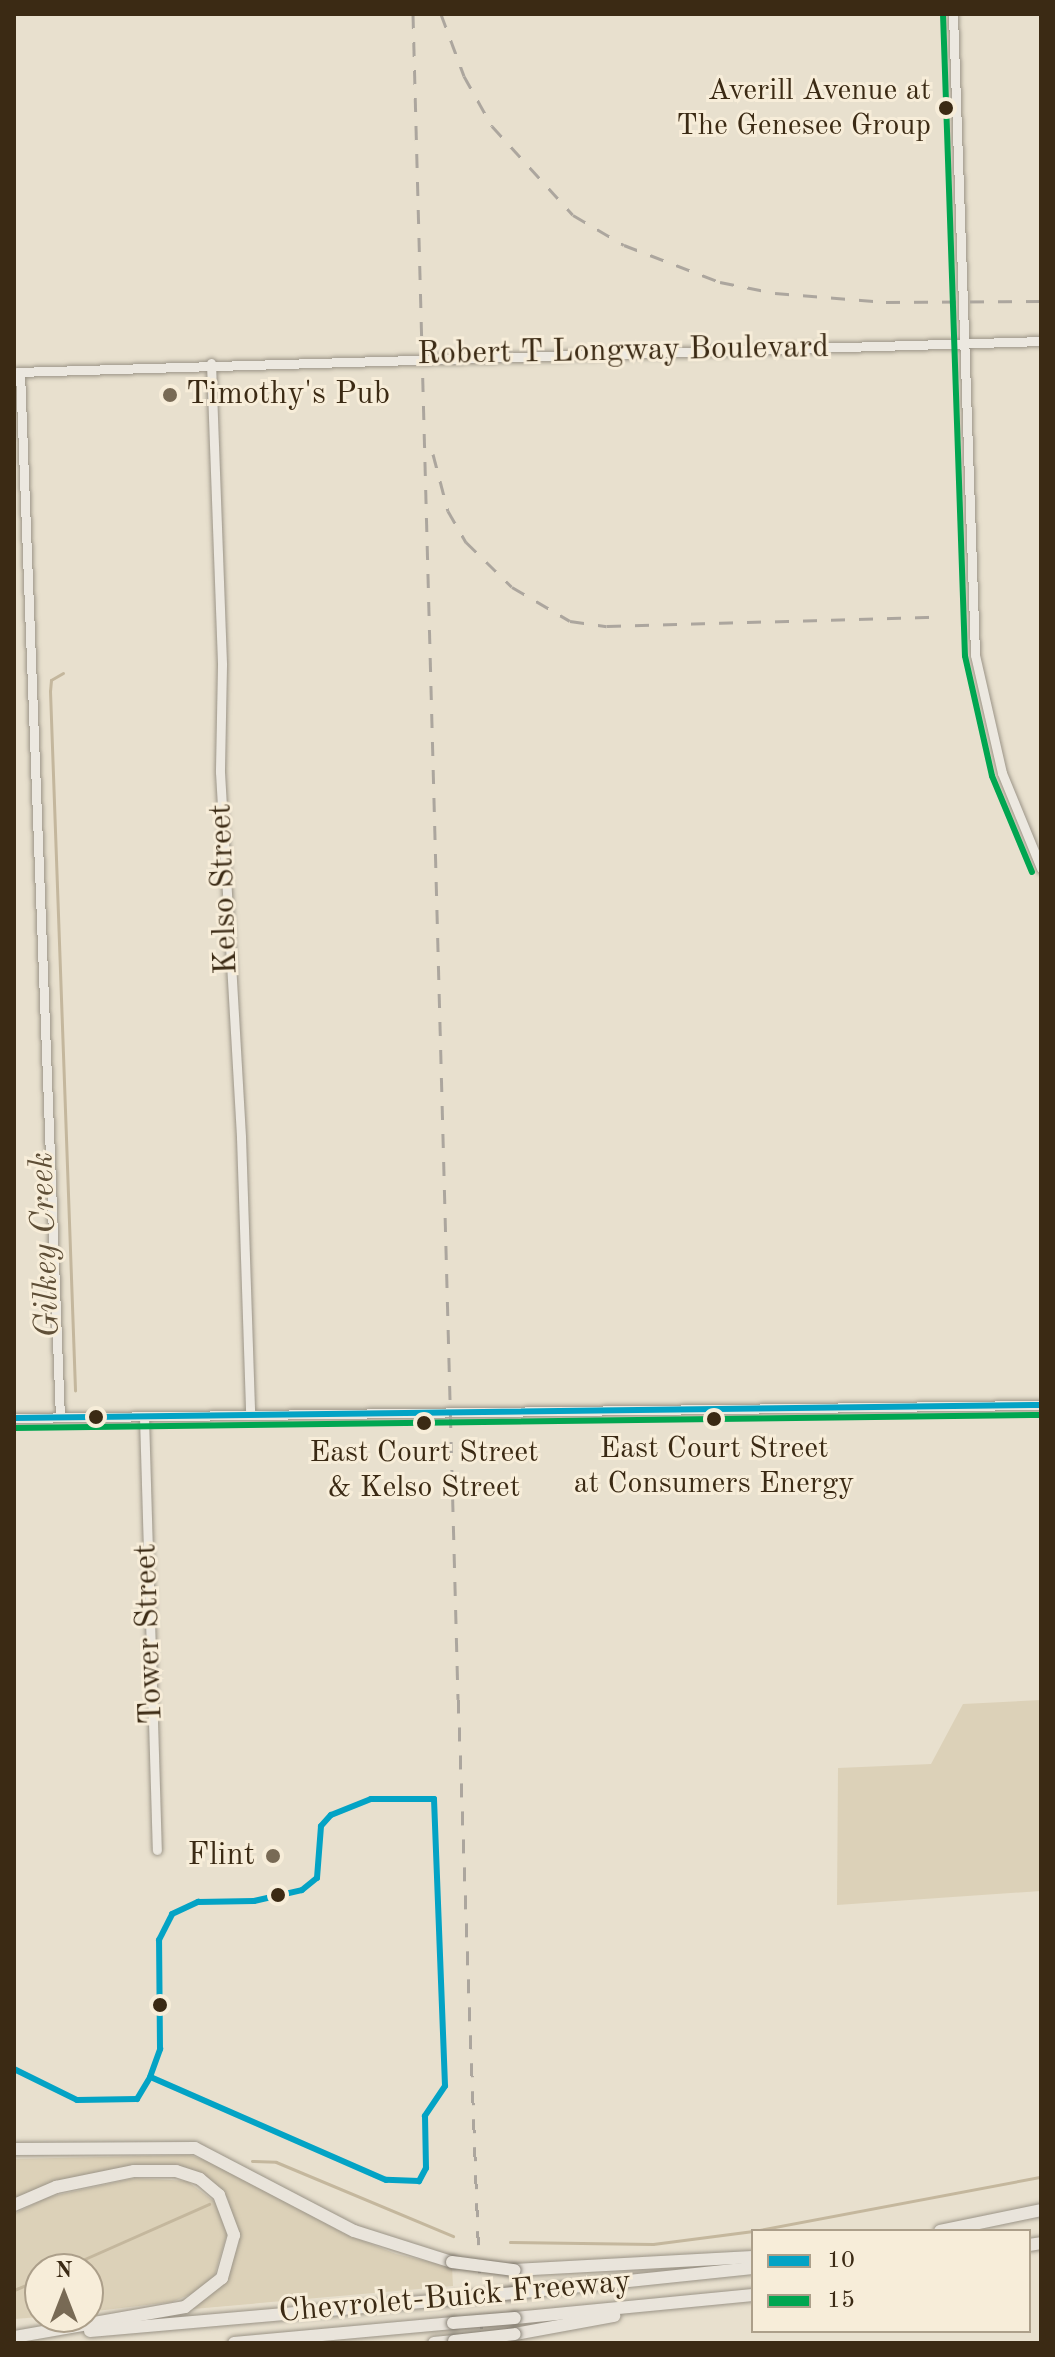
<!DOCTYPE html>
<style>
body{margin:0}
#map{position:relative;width:1055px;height:2357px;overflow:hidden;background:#e8e0ce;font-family:"Old Standard TT",serif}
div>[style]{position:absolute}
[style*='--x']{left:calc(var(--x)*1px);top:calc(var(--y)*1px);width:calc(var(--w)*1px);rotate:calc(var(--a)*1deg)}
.green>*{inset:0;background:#dcd1b8}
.stream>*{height:3px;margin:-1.5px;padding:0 1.5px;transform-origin:1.5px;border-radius:1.5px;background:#c4b79d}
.roads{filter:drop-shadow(0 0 2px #9b9487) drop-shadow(0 0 2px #9b9487)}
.minor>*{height:9px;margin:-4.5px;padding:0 4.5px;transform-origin:4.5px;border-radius:4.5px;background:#ece8e0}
.highway>*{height:12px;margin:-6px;padding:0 6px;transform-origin:6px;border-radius:6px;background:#e9e4db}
.rail>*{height:3px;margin-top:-1.5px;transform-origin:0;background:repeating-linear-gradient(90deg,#aca69e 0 14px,transparent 0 28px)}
.bridges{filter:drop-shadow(0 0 2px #827b6f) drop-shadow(0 0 2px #827b6f)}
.highway-bridge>*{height:12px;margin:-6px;padding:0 6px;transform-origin:6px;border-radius:6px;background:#e9e4db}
.bus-1>*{height:6px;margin:-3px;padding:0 3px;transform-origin:3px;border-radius:3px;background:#03a3c5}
.bus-2>*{height:6px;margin:-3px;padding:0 3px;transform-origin:3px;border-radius:3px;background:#00a651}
.dots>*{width:22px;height:22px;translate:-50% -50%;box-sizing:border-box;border:4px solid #f7edd9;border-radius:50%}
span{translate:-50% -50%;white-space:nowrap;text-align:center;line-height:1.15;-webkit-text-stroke:6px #f7edd9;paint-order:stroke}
.bus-label{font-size:30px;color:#3b2a14}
.right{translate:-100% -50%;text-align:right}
.street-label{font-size:32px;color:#3b2a14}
.poi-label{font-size:32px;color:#3b2a14}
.left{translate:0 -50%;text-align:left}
.water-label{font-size:34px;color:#5f4f37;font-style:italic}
.frame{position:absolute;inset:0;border:16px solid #3b2a14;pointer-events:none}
.legend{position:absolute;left:751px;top:2229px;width:280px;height:104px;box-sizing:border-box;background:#f7edd9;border:2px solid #ac9f8a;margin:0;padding:10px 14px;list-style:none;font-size:24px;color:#3b2a14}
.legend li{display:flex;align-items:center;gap:16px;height:40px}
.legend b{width:40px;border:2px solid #ac9f8a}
.north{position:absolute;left:24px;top:2253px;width:80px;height:80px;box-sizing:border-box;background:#f7edd9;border:2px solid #ac9f8a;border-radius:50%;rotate:0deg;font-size:22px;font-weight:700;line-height:32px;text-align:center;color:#3b2a14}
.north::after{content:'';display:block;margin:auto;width:28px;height:36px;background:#786a55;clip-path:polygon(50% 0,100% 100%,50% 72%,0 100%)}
</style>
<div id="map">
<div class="green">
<i style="clip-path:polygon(1041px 1700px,1041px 1891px,837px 1905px,838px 1768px,931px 1764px,963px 1704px)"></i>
<i style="clip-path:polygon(190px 2155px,229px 2169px,343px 2233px,396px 2254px,452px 2267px,453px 2286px,193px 2309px,224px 2283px,239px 2243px,228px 2199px,205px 2176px,184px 2167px,146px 2165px,45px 2185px,14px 2199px,14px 2159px)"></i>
<i style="clip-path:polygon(135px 2178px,187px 2181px,215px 2202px,227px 2234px,214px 2277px,196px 2292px,172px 2302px,88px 2312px,88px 2269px,40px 2269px,40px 2317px,14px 2319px,14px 2214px,48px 2197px)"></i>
</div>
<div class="stream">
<i style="--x:63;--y:673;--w:14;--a:150"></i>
<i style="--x:51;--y:680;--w:11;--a:95"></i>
<i style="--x:50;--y:691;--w:700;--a:87.95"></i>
<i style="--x:252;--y:2161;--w:24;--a:2"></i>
<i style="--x:276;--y:2162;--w:192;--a:22.7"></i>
<i style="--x:754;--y:2231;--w:292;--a:-10.7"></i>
<i style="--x:510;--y:2242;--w:143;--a:0.8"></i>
<i style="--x:653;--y:2244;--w:101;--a:-7.4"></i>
<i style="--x:62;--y:2269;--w:161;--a:-23.9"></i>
<i style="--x:14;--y:2290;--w:28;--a:-23"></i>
</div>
<div class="roads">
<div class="minor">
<i style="--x:953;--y:14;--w:641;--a:88.03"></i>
<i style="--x:975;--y:655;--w:121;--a:77.1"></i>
<i style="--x:1002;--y:773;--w:103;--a:67.7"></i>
<i style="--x:211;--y:363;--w:302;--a:87.9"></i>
<i style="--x:222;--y:665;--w:107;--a:91.1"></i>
<i style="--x:220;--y:772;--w:366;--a:86.7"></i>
<i style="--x:241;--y:1137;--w:278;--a:88.1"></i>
<i style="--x:17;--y:372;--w:1024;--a:-1.73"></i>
<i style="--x:20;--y:372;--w:1046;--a:87.81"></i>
<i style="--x:144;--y:1417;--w:433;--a:88.3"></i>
<i style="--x:14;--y:1418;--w:1027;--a:-0.73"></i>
</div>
<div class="highway">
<i style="--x:14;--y:2149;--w:181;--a:-0.3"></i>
<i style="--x:195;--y:2148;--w:179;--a:27.6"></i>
<i style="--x:354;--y:2231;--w:103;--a:17.6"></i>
<i style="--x:14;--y:2205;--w:46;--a:-23.2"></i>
<i style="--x:56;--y:2187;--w:80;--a:-11.6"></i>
<i style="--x:134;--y:2171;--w:42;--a:0"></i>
<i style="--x:176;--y:2171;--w:25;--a:18"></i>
<i style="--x:200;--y:2179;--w:25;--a:40"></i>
<i style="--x:219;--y:2195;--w:43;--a:69.4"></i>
<i style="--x:234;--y:2235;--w:45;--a:105.6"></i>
<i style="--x:222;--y:2278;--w:47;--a:141.9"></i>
<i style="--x:185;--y:2307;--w:174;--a:170"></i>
<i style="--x:940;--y:2231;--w:103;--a:-11.7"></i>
<i style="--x:1029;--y:2245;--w:12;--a:-9"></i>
<i style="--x:514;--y:2270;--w:239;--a:-3.1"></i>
<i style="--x:514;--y:2293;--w:240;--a:-6"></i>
<i style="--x:515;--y:2318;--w:239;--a:-5.5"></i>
<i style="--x:90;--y:2331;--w:364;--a:-5"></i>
<i style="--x:515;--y:2334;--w:101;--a:-10.3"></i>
<i style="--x:234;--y:2343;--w:220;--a:-5.2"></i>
<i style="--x:434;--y:2343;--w:20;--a:-6"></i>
</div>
</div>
<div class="rail">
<i style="--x:413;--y:14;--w:1686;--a:88.47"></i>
<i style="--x:458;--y:1699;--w:644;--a:87.87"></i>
<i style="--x:441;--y:14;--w:66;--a:69.6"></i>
<i style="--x:464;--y:76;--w:57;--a:60.8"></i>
<i style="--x:492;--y:126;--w:120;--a:47.7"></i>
<i style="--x:573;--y:215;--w:59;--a:30.5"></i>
<i style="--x:624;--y:245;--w:103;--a:21.1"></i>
<i style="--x:720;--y:282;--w:56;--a:11.3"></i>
<i style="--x:775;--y:293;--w:111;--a:4.6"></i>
<i style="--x:886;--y:302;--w:155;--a:-0.4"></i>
<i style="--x:433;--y:454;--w:59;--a:75.3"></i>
<i style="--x:448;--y:511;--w:36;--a:60"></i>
<i style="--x:466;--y:542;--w:64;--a:44.4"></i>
<i style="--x:512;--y:587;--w:67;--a:30.4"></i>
<i style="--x:570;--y:621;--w:37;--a:8"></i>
<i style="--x:607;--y:626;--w:328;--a:-1.6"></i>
</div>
<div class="bridges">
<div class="highway-bridge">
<i style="--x:452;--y:2262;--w:63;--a:7.4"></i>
<i style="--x:453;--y:2299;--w:61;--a:-5.6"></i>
<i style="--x:453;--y:2323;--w:62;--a:-4.6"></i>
<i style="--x:454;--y:2341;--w:61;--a:-6.5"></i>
</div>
</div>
<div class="bus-1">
<i style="--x:14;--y:1418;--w:1027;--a:-0.73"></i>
<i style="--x:371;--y:1799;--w:63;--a:0"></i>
<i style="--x:434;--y:1799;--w:287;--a:87.8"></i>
<i style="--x:445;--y:2086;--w:36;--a:124"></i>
<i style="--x:425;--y:2116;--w:52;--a:88.9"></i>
<i style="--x:426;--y:2168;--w:15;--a:118"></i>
<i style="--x:419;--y:2181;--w:33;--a:-178"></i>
<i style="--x:386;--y:2180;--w:257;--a:-156.4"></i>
<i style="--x:150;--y:2077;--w:30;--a:-70"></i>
<i style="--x:160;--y:2049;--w:109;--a:-90.5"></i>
<i style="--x:159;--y:1940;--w:29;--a:-63"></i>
<i style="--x:172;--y:1914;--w:29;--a:-25"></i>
<i style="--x:198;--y:1902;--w:56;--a:-1"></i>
<i style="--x:254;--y:1901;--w:49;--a:-12.9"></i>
<i style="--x:302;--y:1890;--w:19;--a:-39"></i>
<i style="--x:317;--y:1878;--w:52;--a:-85.6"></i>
<i style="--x:321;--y:1826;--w:15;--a:-48"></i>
<i style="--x:331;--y:1815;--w:43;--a:-21.8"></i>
<i style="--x:14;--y:2069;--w:70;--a:26.2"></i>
<i style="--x:77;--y:2100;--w:60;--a:-1"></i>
<i style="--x:137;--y:2099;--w:26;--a:-59"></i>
</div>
<div class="bus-2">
<i style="--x:943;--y:14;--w:642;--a:88.04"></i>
<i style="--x:965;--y:656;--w:123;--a:77.3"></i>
<i style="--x:992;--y:776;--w:104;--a:67.4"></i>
<i style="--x:14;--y:1428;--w:1027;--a:-0.73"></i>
</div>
<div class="dots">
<i style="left:946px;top:108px;background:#3b2a14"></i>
<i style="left:170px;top:395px;background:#786a55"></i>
<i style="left:96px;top:1417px;background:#3b2a14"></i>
<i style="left:714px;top:1419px;background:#3b2a14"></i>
<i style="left:424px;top:1423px;background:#3b2a14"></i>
<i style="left:273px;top:1856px;background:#786a55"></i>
<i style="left:278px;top:1895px;background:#3b2a14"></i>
<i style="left:160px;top:2005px;background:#3b2a14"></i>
</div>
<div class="bus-label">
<span class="right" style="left:931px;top:108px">Averill Avenue at<br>The Genesee Group</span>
<span style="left:714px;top:1466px">East Court Street<br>at Consumers Energy</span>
<span style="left:424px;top:1470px">East Court Street<br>&amp; Kelso Street</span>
</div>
<div class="street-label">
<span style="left:623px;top:352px;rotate:-1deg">Robert T Longway Boulevard</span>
<span style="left:225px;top:889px;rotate:-92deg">Kelso Street</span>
<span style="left:150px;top:1634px;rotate:-92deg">Tower Street</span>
<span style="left:455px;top:2298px;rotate:-5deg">Chevrolet-Buick Freeway</span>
</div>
<div class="poi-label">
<span class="left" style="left:186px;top:395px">Timothy's Pub</span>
<span class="right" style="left:255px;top:1856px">Flint</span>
</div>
<div class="water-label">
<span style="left:46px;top:1245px;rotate:-92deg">Gilkey Creek</span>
</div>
<div class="frame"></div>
<ul class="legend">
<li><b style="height:10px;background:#03a3c5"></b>10</li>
<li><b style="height:10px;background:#00a651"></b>15</li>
</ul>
<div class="north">N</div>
</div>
